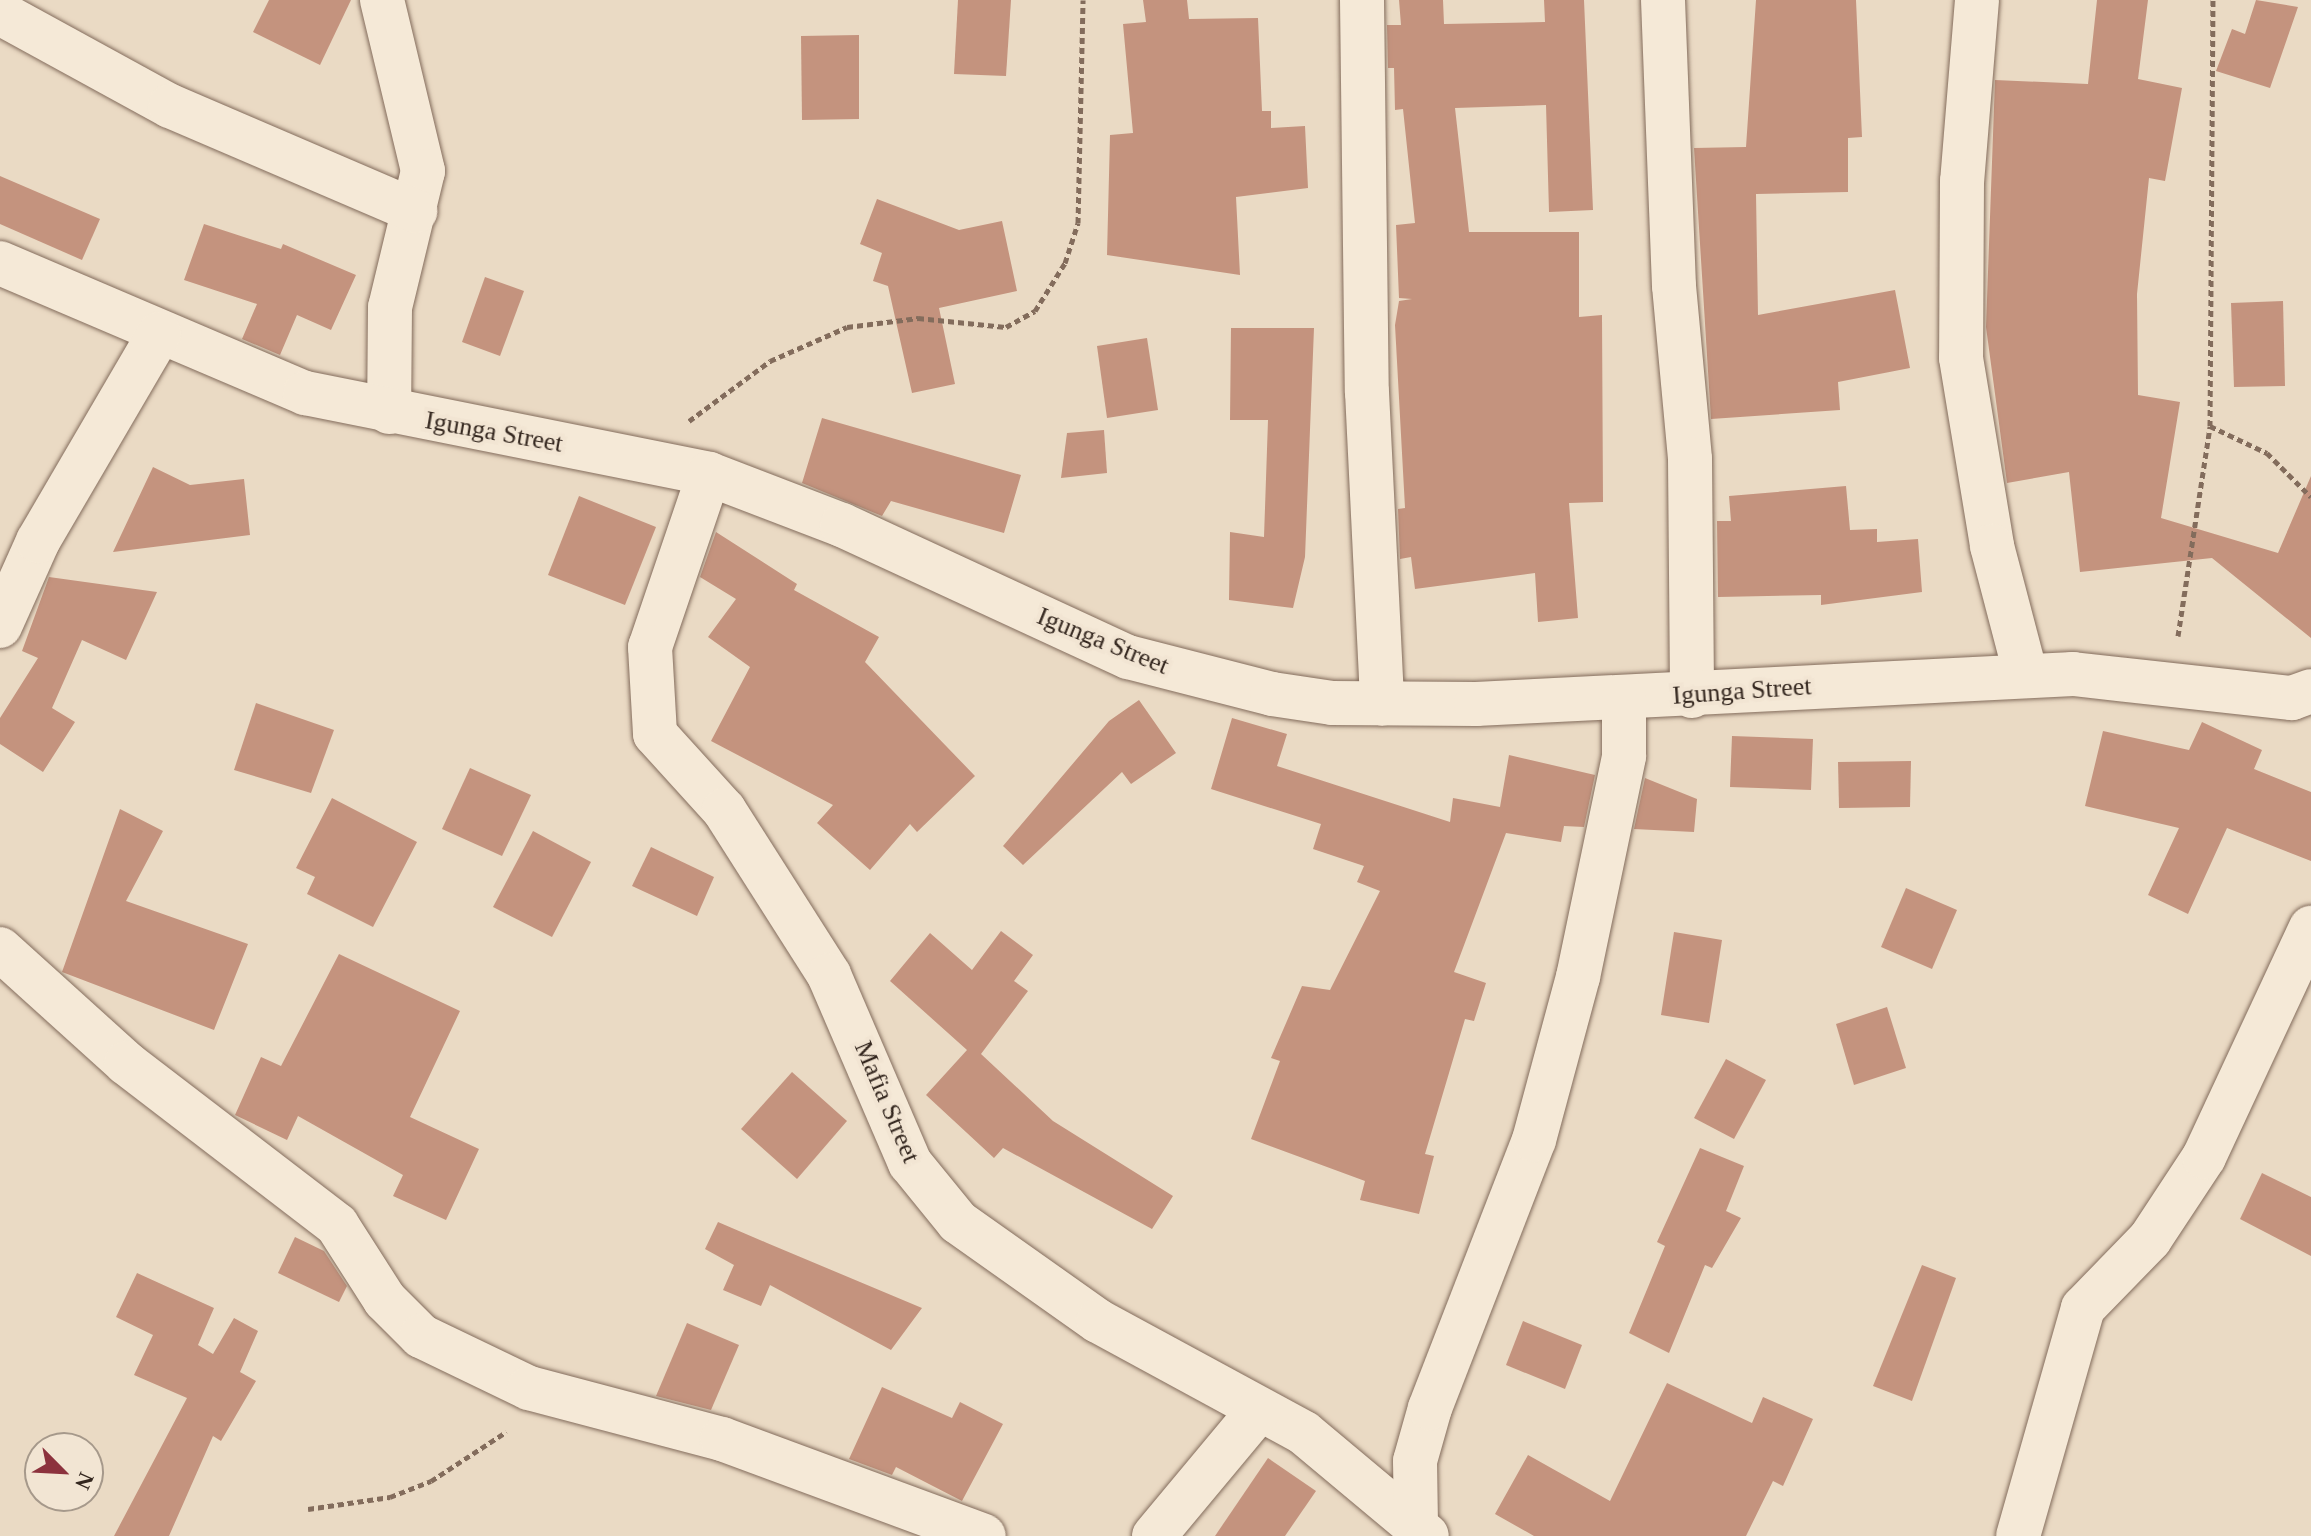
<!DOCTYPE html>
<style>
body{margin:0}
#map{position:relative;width:2311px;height:1536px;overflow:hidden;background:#eadac4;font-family:"Times New Roman",serif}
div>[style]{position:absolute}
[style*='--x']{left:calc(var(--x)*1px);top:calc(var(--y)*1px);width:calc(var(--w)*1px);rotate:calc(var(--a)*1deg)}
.building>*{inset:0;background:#c4937e}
.path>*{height:5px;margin-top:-2.5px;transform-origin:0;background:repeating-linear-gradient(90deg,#836c5c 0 6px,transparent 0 10px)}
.roads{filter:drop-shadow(0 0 2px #836c5c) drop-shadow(0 0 2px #836c5c)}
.minor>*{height:44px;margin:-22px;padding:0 22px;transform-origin:22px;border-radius:22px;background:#f5e9d7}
span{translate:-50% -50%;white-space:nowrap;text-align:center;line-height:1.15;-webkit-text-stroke:8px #f2e5d3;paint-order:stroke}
.street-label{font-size:26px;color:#34271f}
.north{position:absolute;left:24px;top:1432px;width:80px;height:80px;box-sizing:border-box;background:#f2e5d3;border:2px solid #a6998b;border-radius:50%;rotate:114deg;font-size:22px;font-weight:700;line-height:32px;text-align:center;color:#34271f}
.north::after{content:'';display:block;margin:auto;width:28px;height:36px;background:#8c323d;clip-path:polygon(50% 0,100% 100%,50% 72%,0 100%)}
</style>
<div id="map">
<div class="building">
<i style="clip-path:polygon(269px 0,351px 0,320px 65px,253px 32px)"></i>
<i style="clip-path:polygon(958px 0,1011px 0,1006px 76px,954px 74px)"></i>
<i style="clip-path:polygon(1143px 0,1187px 0,1189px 19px,1258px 18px,1262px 111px,1271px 111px,1271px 128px,1305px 126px,1308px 188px,1236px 197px,1240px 275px,1107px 255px,1110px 135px,1133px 133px,1123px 24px,1146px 22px)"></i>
<i style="clip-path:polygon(1399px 0,1443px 0,1444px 24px,1545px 22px,1544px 0,1584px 0,1593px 210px,1549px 212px,1546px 105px,1455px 108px,1469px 232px,1579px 232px,1579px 317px,1602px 315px,1603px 502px,1569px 503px,1578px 618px,1538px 622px,1535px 573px,1415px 589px,1411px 557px,1400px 559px,1398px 509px,1405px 508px,1395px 325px,1399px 301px,1412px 299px,1399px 298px,1396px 225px,1415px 223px,1403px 109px,1395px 110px,1394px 68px,1388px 68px,1387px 25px,1401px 25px)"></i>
<i style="clip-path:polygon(1756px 0,1856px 0,1862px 137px,1848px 138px,1848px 192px,1756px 194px,1758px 315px,1895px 290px,1910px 368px,1838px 382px,1840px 410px,1711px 419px,1694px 148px,1746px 147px)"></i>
<i style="clip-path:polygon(2097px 0,2148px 0,2138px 79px,2182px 88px,2165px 181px,2149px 178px,2137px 294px,2138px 395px,2180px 402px,2161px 518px,2278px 553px,2311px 476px,2311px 638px,2212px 558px,2080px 572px,2069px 472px,2007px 483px,1986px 327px,1995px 80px,2088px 84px)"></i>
<i style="clip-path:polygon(2256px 0,2298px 7px,2270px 88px,2216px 71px,2232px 29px,2245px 34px)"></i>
<i style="clip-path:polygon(859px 35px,859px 119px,802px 120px,801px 36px)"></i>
<i style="clip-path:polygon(0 176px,100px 219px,82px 260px,0 224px)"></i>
<i style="clip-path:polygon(877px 199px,959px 230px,1002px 221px,1017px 291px,939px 308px,955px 384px,912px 393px,888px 286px,873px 281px,882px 253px,860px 244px)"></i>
<i style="clip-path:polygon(204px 224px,281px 249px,283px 244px,356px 275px,331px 330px,297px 315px,280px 355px,242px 339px,257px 304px,184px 280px)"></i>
<i style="clip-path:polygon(485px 277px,524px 291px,500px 356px,462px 342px)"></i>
<i style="clip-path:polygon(2283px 301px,2285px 386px,2234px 387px,2231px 303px)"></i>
<i style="clip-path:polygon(1231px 328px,1314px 328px,1305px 557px,1293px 608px,1229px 600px,1230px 532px,1264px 537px,1268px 420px,1230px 420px)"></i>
<i style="clip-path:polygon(1147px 338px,1158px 410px,1107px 418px,1097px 346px)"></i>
<i style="clip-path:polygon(822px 418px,1021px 475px,1004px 533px,891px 501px,882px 516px,802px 483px)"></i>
<i style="clip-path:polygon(1104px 430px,1107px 473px,1061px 478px,1067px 433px)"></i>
<i style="clip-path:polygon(153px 467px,190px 485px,244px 479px,250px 535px,113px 552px)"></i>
<i style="clip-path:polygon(1846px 486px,1850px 530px,1877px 529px,1877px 542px,1918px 539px,1922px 592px,1821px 605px,1821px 595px,1718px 597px,1717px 521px,1731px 521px,1729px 496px)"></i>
<i style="clip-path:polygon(579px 496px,656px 527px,625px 605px,548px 575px)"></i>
<i style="clip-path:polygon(716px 532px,797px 584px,794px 590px,879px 637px,865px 662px,975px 776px,917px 832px,910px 824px,870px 870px,817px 823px,833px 805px,711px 741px,750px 667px,708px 637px,736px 599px,700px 577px)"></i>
<i style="clip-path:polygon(49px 577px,157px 592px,126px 660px,82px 640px,52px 708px,75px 722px,43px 772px,0 744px,0 718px,38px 658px,22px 651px)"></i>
<i style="clip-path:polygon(1139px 700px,1176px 753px,1131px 784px,1122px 772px,1023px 865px,1003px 846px,1109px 721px)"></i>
<i style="clip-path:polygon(256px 703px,334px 730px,311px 793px,234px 770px)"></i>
<i style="clip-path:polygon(1232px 718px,1287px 734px,1277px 766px,1450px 822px,1453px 798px,1500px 807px,1509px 755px,1595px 775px,1584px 827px,1564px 826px,1561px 842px,1506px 833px,1454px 972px,1486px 983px,1474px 1021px,1465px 1019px,1425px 1154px,1434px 1156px,1419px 1214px,1360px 1200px,1365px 1181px,1251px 1139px,1280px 1061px,1271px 1058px,1302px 986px,1330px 990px,1380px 891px,1357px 882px,1364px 866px,1313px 849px,1321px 824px,1211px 789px)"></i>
<i style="clip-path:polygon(2202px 722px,2262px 750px,2254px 769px,2311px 792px,2311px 861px,2227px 828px,2188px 914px,2148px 895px,2179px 828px,2085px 806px,2103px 731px,2189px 750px)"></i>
<i style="clip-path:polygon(1732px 736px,1813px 739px,1811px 790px,1730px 787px)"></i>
<i style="clip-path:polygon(1911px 761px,1910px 807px,1839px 808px,1838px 762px)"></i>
<i style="clip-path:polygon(470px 768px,531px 795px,502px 856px,442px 829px)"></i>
<i style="clip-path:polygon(1645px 778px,1697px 799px,1694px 832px,1634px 829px)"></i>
<i style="clip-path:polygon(332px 798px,417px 842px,373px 927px,307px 894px,315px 877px,296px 868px)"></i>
<i style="clip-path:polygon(120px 809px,163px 831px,126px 901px,248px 944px,214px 1030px,62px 972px)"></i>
<i style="clip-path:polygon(533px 831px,591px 862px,552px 937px,493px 907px)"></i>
<i style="clip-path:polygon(651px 847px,714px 877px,697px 916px,632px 886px)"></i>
<i style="clip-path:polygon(1906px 888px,1957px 910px,1932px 969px,1881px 947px)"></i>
<i style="clip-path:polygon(1001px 931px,1033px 955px,1014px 981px,1028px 991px,981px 1054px,1053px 1121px,1173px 1196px,1152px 1229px,1003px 1148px,994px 1158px,926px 1095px,967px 1050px,890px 981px,930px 933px,972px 970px)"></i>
<i style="clip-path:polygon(1674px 932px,1722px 940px,1709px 1023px,1661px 1015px)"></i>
<i style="clip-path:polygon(339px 954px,460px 1011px,410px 1117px,479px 1149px,446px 1220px,393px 1196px,403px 1175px,298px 1116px,287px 1140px,235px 1115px,261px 1057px,281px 1066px)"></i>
<i style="clip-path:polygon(1887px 1007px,1906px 1068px,1854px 1085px,1836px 1024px)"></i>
<i style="clip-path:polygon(1726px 1059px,1766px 1080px,1734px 1139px,1694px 1118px)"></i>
<i style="clip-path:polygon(792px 1072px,847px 1121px,797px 1179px,741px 1129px)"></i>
<i style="clip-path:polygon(1700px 1148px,1744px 1166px,1726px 1211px,1741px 1218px,1712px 1268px,1705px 1265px,1669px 1353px,1629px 1333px,1665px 1246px,1657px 1242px)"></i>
<i style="clip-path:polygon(2262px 1173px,2311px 1197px,2311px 1256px,2240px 1219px)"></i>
<i style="clip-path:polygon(718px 1222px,767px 1243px,922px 1308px,891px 1350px,770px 1285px,761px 1306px,723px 1290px,734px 1265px,705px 1249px)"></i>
<i style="clip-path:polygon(295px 1237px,324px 1251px,347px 1286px,339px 1302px,278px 1273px)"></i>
<i style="clip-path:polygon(1922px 1265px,1956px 1278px,1912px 1401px,1873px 1386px)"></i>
<i style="clip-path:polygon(137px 1273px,214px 1308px,198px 1345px,213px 1354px,234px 1318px,258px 1331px,240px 1372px,256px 1381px,221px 1441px,213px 1436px,169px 1536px,114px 1536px,187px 1398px,134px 1375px,153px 1335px,116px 1317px)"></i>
<i style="clip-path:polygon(1523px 1321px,1582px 1345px,1565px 1389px,1506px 1365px)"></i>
<i style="clip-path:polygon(687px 1323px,739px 1345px,711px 1410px,656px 1396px)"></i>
<i style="clip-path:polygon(1667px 1383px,1752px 1423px,1763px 1397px,1813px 1419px,1783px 1486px,1773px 1481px,1746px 1536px,1534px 1536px,1495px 1514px,1528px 1455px,1610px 1501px)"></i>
<i style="clip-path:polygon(882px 1387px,952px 1418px,960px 1402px,1003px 1424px,962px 1501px,896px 1467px,892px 1475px,849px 1459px)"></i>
<i style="clip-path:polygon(1268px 1458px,1316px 1491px,1285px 1536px,1215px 1536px)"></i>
</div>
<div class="path">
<i style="--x:689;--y:421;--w:101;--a:-36.5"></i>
<i style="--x:770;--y:361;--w:84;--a:-23.8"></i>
<i style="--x:847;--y:327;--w:72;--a:-7.2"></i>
<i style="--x:918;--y:318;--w:88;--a:5.8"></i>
<i style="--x:1006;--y:327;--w:33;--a:-29"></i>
<i style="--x:1035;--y:311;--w:57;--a:-58"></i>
<i style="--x:1065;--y:263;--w:42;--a:-72"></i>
<i style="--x:1078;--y:223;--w:223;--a:-88.7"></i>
<i style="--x:2210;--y:426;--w:63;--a:25.3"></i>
<i style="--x:2267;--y:453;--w:62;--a:45"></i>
<i style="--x:2178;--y:636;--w:212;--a:-81.3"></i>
<i style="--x:2210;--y:426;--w:426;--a:-89.6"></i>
<i style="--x:308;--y:1509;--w:83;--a:-8.3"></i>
<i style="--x:390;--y:1497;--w:44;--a:-21.3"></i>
<i style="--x:431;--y:1481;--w:90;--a:-33.2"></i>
</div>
<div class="roads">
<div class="minor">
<i style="--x:382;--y:0;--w:176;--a:76.5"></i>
<i style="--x:423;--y:171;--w:140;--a:103.6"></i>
<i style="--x:390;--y:307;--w:105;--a:90.5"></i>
<i style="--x:1362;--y:0;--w:392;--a:89.3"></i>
<i style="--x:1367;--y:392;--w:312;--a:87.2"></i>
<i style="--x:1663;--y:0;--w:286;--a:87.8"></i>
<i style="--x:1674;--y:286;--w:174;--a:84.7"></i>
<i style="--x:1690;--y:459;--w:237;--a:89.5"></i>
<i style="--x:1977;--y:0;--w:182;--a:94.7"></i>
<i style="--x:1962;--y:181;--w:177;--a:90.3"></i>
<i style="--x:1961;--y:358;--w:191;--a:80.6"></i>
<i style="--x:1992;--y:546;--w:134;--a:75.3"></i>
<i style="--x:0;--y:13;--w:194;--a:28.7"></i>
<i style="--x:170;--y:106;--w:267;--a:23.2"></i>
<i style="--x:0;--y:263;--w:332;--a:23.1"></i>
<i style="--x:305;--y:393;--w:412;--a:11.3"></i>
<i style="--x:709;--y:474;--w:142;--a:21"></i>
<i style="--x:842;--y:525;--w:315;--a:24.8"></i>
<i style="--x:1128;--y:657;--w:149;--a:14.4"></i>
<i style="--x:1272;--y:694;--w:61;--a:8.5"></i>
<i style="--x:1332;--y:703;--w:144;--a:0.4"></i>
<i style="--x:1476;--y:704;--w:598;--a:-2.88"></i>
<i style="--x:2073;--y:674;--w:220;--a:6.3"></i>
<i style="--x:2292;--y:698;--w:20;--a:-20"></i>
<i style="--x:709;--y:474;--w:183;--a:108.8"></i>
<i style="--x:650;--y:647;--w:87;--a:86.7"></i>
<i style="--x:655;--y:734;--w:103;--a:47.8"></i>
<i style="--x:724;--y:810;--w:196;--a:57.5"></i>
<i style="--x:829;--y:975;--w:205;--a:66.7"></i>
<i style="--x:910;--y:1163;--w:76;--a:50.9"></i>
<i style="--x:958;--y:1222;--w:171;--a:35.3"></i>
<i style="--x:1098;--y:1321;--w:234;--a:28.5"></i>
<i style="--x:1304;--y:1433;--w:160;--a:39.9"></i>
<i style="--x:0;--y:626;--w:93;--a:-65.9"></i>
<i style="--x:38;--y:541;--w:240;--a:-59.7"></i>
<i style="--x:0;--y:949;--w:170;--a:42.1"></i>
<i style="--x:126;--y:1063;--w:266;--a:37.5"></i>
<i style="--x:337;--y:1225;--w:89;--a:57.4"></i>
<i style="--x:385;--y:1300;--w:51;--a:45"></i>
<i style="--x:421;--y:1336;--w:120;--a:25.7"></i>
<i style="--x:529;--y:1388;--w:200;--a:14.8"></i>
<i style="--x:722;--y:1439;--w:279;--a:20.3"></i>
<i style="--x:1416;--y:1524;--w:63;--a:-90.9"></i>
<i style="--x:1415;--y:1461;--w:55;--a:-74.2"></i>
<i style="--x:1430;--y:1408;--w:287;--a:-68.8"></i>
<i style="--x:1534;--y:1140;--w:169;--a:-74.9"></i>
<i style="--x:1578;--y:977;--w:226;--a:-78.2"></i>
<i style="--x:1624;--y:756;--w:58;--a:-90"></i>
<i style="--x:1154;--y:1536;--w:163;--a:-50.2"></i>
<i style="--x:2018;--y:1536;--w:237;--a:-74.1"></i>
<i style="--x:2083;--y:1308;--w:96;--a:-45.8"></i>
<i style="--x:2150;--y:1239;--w:98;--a:-56.6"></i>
<i style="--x:2204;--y:1157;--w:253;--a:-65"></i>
</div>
</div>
<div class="street-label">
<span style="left:494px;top:432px;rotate:10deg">Igunga Street</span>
<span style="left:1103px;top:641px;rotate:22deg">Igunga Street</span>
<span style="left:1742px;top:691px;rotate:-4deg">Igunga Street</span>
<span style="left:887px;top:1102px;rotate:67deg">Mafia Street</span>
</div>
<div class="north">N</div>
</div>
